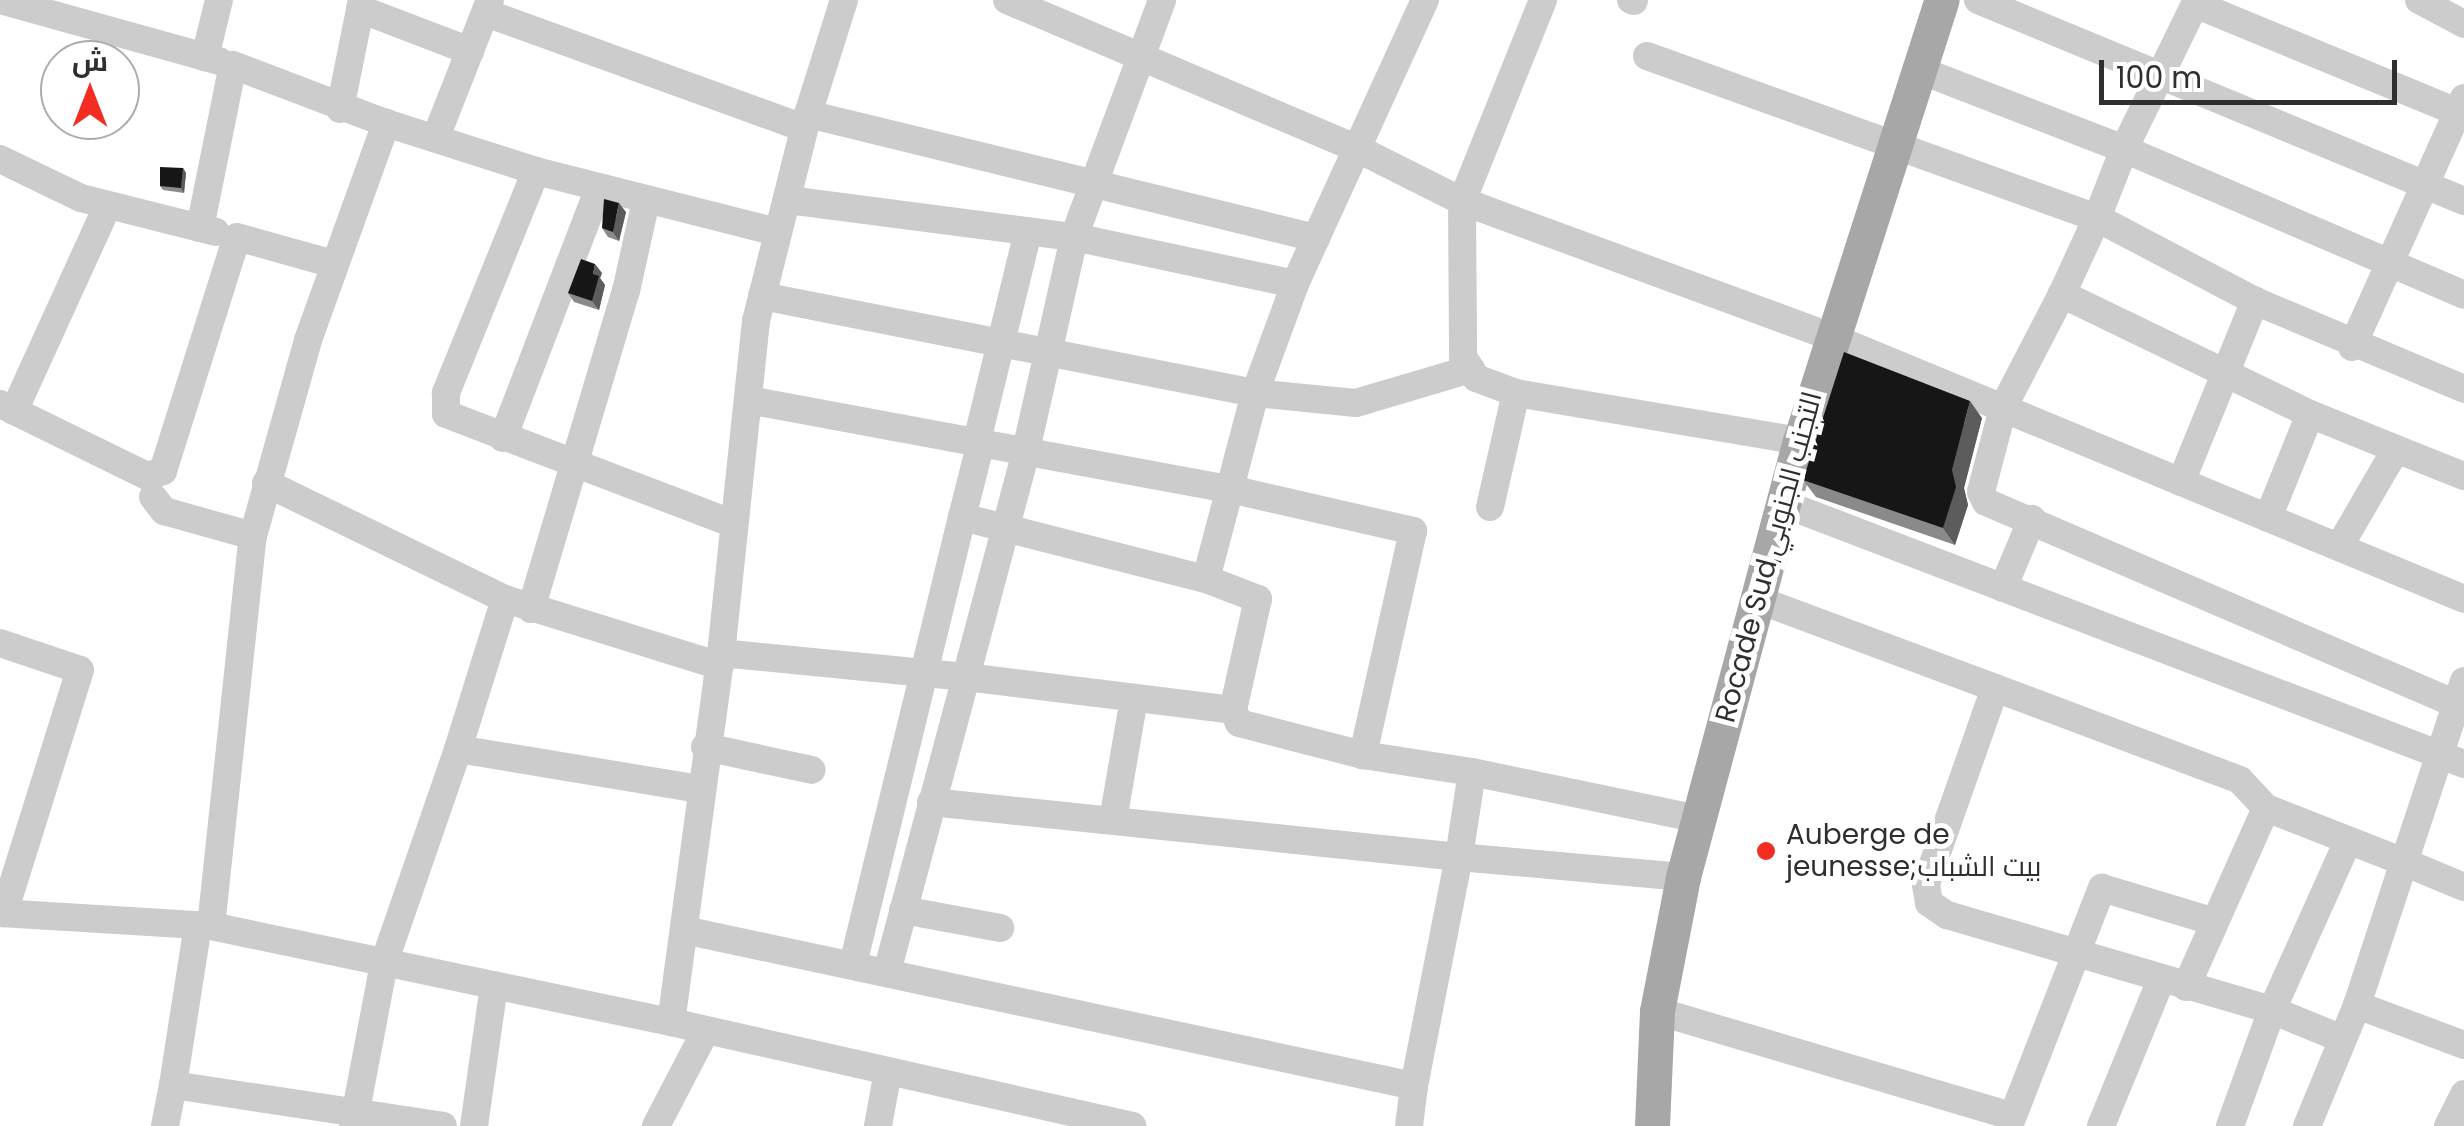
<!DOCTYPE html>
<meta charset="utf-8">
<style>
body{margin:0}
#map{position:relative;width:2464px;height:1126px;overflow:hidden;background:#fff;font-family:Poppins,Cairo,sans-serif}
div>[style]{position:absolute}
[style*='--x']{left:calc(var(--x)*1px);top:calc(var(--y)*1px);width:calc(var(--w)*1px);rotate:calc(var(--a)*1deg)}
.minor>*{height:28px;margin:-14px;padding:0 14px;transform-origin:14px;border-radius:14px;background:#ccc}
.major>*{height:35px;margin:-17.5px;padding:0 17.5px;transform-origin:17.5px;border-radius:17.5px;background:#a7a7a7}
.wall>*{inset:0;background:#8a8a8a}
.shaded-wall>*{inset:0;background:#5c5c5c}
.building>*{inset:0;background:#161616}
.dots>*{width:28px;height:28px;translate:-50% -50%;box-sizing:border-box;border:5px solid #fff;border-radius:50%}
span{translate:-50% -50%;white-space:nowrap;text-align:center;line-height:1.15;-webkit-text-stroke:10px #fff;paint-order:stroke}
.street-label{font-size:28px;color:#2f2f2f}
.poi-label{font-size:28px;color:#2f2f2f}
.left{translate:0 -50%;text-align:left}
.north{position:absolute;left:40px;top:40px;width:100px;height:100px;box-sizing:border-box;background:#fff;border:2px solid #acacac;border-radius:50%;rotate:0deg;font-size:28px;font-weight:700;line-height:40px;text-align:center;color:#2f2f2f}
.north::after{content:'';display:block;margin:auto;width:35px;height:45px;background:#f42d23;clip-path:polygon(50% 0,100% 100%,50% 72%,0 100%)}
.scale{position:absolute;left:2099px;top:60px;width:298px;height:45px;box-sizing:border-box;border:5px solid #2f2f2f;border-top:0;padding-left:12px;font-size:30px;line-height:35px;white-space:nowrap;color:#2f2f2f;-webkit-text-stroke:8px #fff;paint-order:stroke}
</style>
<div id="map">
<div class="minor">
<i style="--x:0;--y:0;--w:213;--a:15.5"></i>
<i style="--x:219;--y:0;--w:59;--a:103.8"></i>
<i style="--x:205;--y:57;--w:15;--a:16"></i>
<i style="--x:844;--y:0;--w:120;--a:107.5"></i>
<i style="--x:808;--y:114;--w:213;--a:104.1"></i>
<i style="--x:756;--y:321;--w:334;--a:96"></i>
<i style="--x:721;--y:653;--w:372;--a:97.7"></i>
<i style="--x:671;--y:1022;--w:473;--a:12.7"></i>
<i style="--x:1007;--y:0;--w:381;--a:23"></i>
<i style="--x:1358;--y:149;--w:116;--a:26.6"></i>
<i style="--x:1462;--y:201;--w:393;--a:20.2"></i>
<i style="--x:1831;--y:337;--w:685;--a:22.48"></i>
<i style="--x:1543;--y:0;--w:217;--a:111.9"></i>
<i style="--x:1462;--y:201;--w:156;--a:89.6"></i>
<i style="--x:1463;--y:357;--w:25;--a:58"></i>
<i style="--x:1476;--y:378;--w:43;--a:20.6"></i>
<i style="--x:1516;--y:393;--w:288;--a:9.6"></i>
<i style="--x:1631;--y:0;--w:3;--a:18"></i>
<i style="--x:1978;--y:0;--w:526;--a:22.47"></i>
<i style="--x:2419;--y:0;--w:51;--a:28.1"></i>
<i style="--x:360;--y:9;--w:118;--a:20.9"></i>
<i style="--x:486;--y:13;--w:338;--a:19.9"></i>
<i style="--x:1647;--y:56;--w:478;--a:19.8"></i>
<i style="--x:2097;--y:218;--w:74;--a:-68.6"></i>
<i style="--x:2124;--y:149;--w:370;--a:23.2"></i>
<i style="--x:1922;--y:71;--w:217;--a:21.1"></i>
<i style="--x:2124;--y:149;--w:161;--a:-63.9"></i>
<i style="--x:2195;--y:4;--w:283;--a:22.4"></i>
<i style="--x:340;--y:109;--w:111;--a:-78.6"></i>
<i style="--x:808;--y:114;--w:523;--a:13.72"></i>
<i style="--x:1316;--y:238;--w:262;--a:-65.4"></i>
<i style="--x:436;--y:137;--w:147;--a:-68.5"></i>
<i style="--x:0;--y:159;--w:90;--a:25.7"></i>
<i style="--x:81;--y:198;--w:139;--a:14.1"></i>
<i style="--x:536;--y:171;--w:240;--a:112.1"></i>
<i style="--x:446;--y:393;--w:21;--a:90"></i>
<i style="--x:446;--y:414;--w:308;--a:20.9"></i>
<i style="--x:788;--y:200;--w:288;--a:7.4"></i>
<i style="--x:1074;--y:237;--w:226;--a:12"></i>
<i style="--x:1295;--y:284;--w:51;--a:-65.5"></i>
<i style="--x:200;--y:228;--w:166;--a:-78.6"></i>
<i style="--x:233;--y:65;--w:164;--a:20.8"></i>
<i style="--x:2062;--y:294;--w:84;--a:-65.3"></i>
<i style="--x:2097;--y:218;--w:178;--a:27.7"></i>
<i style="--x:2255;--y:301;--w:227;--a:22.8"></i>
<i style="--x:762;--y:296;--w:502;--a:11.13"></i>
<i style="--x:1255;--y:393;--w:101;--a:5.7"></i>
<i style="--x:1356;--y:403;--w:120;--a:-16.5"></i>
<i style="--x:2352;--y:347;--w:273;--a:-65.8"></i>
<i style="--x:748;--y:400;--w:490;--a:10.5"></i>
<i style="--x:1230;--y:489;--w:188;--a:12.9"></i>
<i style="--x:1413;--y:531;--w:230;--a:102.6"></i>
<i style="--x:0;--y:404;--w:164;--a:26.1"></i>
<i style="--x:147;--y:476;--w:17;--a:-17"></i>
<i style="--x:163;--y:471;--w:245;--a:-72.5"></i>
<i style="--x:237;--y:237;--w:101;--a:15.6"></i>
<i style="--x:14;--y:411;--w:226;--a:-65.5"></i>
<i style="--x:2310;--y:414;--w:276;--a:-154.2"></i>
<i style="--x:2062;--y:294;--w:128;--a:117.4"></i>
<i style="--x:2003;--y:408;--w:87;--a:104.7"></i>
<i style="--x:1981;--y:492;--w:11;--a:63"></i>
<i style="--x:1986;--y:502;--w:512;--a:23.26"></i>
<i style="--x:503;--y:438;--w:268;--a:-69"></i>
<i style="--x:976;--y:445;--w:220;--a:-76.3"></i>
<i style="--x:980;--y:446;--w:73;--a:104.2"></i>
<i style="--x:962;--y:517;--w:252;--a:14.3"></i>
<i style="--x:2181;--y:482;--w:196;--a:-67.8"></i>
<i style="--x:266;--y:483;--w:266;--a:25.9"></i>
<i style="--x:505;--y:599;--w:225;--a:17.3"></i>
<i style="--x:153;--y:497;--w:18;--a:52"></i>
<i style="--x:164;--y:511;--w:92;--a:15.7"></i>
<i style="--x:1782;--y:503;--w:730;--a:20.94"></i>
<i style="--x:1490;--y:507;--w:117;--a:-77.2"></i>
<i style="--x:2268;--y:518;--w:112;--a:-68"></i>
<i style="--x:2310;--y:414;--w:93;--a:22.1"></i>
<i style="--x:2339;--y:547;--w:113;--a:-59.8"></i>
<i style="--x:2396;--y:449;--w:73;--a:21.7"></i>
<i style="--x:2003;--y:588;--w:75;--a:-67.2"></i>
<i style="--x:505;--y:599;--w:157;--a:107.4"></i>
<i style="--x:458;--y:749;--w:244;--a:9.4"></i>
<i style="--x:1756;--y:599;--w:255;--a:20.4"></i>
<i style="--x:531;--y:609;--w:332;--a:-73.4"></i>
<i style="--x:626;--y:291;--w:92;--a:-77.5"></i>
<i style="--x:0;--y:643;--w:84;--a:18.6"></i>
<i style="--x:80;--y:670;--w:255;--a:107.4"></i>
<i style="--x:721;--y:653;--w:246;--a:5.6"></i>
<i style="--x:966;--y:677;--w:230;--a:-75.1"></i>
<i style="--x:1025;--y:455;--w:223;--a:-77.3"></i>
<i style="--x:1074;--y:237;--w:253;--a:-69.6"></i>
<i style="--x:2464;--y:681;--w:191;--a:108.3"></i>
<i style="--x:2404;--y:862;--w:65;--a:22.6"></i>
<i style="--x:1233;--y:710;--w:114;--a:-77.3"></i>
<i style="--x:1258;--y:599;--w:56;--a:-159"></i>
<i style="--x:1206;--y:579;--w:192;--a:-75.2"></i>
<i style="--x:1255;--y:393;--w:116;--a:-69.8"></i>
<i style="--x:705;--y:747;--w:109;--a:12.1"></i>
<i style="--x:931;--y:802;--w:531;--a:5.95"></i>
<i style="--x:1459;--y:857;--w:86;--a:-81.3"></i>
<i style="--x:1472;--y:772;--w:231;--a:11.7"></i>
<i style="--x:1113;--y:820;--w:124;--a:-80.2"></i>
<i style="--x:903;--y:910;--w:99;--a:10.5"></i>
<i style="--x:0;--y:913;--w:211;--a:3.5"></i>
<i style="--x:211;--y:926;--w:470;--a:11.8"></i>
<i style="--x:198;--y:925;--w:162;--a:98.9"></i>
<i style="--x:173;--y:1085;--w:273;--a:8.6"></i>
<i style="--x:211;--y:926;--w:392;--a:-83.9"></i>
<i style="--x:253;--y:536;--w:204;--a:-74.3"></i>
<i style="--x:308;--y:340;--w:231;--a:-70.2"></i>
<i style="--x:386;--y:123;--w:157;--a:17.7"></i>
<i style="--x:536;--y:171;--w:249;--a:14.2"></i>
<i style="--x:684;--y:930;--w:746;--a:12.06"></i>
<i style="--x:1414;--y:1086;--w:40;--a:97.1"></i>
<i style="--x:853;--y:964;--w:460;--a:-76.3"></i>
<i style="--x:887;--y:972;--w:305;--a:-75"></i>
<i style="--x:966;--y:677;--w:269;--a:7"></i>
<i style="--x:1233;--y:710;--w:14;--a:65"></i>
<i style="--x:1239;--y:723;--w:128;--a:14.5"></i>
<i style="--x:1363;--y:755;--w:110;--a:8.9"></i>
<i style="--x:2186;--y:987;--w:196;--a:-65.9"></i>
<i style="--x:2357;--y:1005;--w:114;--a:20.5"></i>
<i style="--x:1657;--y:1011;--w:369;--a:16.5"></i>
<i style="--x:1414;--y:1086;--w:233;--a:-78.9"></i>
<i style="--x:1459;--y:857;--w:225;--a:5.1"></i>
<i style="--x:165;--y:1126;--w:42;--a:-79"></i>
<i style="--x:353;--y:1126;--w:166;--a:-79.2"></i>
<i style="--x:384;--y:963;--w:226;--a:-70.9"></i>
<i style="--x:474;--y:1126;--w:142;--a:-81.9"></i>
<i style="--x:656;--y:1126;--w:108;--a:-62.5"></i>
<i style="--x:878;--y:1126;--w:56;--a:-79.7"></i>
<i style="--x:2009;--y:1126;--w:256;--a:-68.7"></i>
<i style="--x:2102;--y:888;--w:115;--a:16.7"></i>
<i style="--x:2101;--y:1126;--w:158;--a:-67.7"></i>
<i style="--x:2230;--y:1126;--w:123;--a:-70.1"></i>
<i style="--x:2272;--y:1010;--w:74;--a:22.4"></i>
<i style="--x:2307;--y:1126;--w:131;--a:-67.5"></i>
<i style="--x:2357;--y:1005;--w:151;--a:-71.8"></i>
<i style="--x:2404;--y:862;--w:148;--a:-158.6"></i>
<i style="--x:2266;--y:808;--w:38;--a:-133"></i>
<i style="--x:2240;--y:780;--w:262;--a:-159.4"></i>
<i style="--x:1995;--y:688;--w:208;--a:109.4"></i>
<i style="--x:1926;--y:884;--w:19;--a:81"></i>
<i style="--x:1929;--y:903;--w:22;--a:34"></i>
<i style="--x:1947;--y:915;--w:339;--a:16.3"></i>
<i style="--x:2272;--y:1010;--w:185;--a:-65.8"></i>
<i style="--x:2448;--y:1126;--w:36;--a:-63"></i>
</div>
<div class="major">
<i style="--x:1652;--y:1126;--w:115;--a:-87.5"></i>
<i style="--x:1657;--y:1011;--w:136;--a:-79"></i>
<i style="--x:1683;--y:877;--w:451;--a:-75"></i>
<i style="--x:1800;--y:441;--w:463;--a:-72.2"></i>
</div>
<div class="wall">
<i style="clip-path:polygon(183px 168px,186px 173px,184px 193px,163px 190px,160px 186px)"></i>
<i style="clip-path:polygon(626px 212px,619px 241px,608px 237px,602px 228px)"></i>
<i style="clip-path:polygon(602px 273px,600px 278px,605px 285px,599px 310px,574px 302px,568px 293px)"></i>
<i style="clip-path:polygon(1982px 418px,1964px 488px,1968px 505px,1955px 545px,1816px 497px,1803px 480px)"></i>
</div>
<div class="shaded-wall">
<i style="clip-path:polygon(183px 168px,186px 173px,184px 193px,181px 188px)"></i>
<i style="clip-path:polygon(619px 203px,626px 212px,619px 241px,613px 232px)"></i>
<i style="clip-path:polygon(595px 264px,602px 273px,600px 278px,605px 285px,599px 310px,592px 301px,593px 274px)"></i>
<i style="clip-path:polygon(1970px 401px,1982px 418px,1964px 488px,1968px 505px,1955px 545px,1943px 528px,1952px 470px)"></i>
</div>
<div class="building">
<i style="clip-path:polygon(160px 167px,183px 168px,181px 188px,160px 186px)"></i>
<i style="clip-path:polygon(604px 199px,619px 203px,613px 232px,602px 228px)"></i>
<i style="clip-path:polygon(581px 259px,595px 264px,593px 274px,599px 276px,592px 301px,568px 293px)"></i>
<i style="clip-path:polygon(1844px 352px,1970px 401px,1952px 470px,1956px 487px,1943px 528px,1803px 480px)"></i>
</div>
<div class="dots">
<i style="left:1766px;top:851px;background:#f42d23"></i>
</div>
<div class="street-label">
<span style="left:1769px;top:557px;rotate:-75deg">Rocade Sud,التجنب الجنوبي</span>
</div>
<div class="poi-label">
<span class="left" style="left:1786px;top:851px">Auberge de<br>jeunesse;بيت الشباب</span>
</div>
<div class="north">ش</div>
<div class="scale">100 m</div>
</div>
